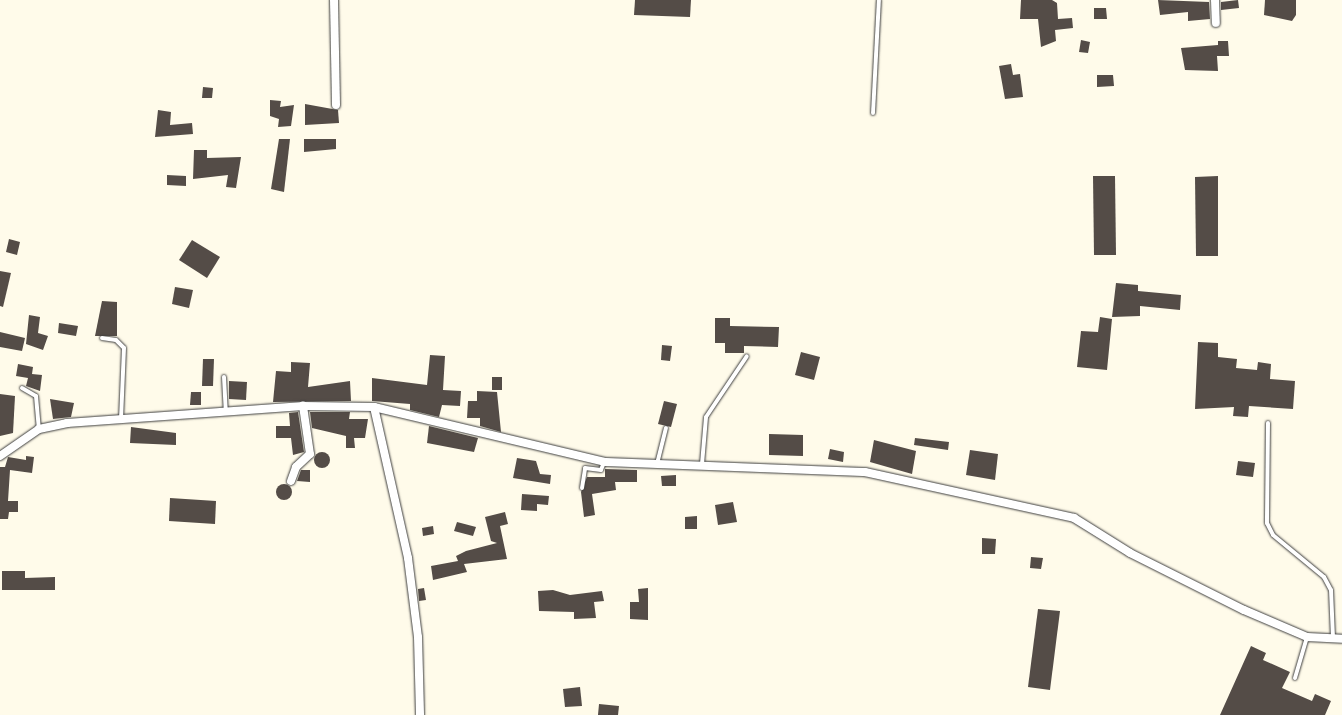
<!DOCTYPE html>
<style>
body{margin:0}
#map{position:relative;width:1342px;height:715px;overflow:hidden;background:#fffbea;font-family:"Zilla Slab",serif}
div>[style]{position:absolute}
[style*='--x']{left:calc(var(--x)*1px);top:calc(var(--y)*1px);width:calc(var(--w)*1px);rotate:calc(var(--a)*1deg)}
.building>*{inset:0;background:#544c47}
.round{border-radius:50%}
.roads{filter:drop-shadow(0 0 1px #3e3e3e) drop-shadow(0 0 1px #3e3e3e)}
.lane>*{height:4px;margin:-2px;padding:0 2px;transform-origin:2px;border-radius:2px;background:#fff}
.street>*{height:8px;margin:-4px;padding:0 4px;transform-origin:4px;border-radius:4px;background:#fff}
span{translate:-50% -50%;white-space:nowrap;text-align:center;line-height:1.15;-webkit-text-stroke:5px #fff;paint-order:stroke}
</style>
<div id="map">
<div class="building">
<i style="clip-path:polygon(635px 0,691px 0,690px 17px,634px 15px)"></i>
<i style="clip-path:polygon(1021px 0,1052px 0,1057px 3px,1058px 19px,1072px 18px,1073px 28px,1055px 30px,1056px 41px,1041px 47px,1038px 19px,1020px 19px)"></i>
<i style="clip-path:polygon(1158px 0,1209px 2px,1210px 19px,1188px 21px,1188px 12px,1160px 15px)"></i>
<i style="clip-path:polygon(1238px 0,1239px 8px,1221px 10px,1221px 2px)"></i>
<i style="clip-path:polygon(1265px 0,1296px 0,1296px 15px,1292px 21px,1264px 15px)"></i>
<i style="clip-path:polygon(1094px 8px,1106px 8px,1107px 19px,1094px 19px)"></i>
<i style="clip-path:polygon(1081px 40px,1090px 42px,1088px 53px,1079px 52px)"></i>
<i style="clip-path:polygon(1218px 41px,1228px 41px,1229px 56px,1217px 56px,1218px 71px,1185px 70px,1181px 48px,1218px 45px)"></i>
<i style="clip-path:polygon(1011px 64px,1013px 75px,1020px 74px,1023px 97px,1005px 99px,999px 66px)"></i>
<i style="clip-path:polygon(1097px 75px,1113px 75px,1114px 86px,1097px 87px)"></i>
<i style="clip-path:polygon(203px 87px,213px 88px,212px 98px,202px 98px)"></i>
<i style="clip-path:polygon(270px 100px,281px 101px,280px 107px,294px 105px,291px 126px,278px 127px,279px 119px,270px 116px)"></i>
<i style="clip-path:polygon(305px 104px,338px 110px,339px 123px,305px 125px)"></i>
<i style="clip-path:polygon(158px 110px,171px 112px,170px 125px,192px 123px,193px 134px,155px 137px)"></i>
<i style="clip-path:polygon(279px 139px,290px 139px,284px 192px,271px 189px)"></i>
<i style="clip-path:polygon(304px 139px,336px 139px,336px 149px,304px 152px)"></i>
<i style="clip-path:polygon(194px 150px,207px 150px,207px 158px,241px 157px,236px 188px,226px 187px,228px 175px,193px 179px)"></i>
<i style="clip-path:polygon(167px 175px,186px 176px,186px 186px,167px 185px)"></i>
<i style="clip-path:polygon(1093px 176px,1115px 176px,1116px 255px,1094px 255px)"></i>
<i style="clip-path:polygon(1218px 176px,1218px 256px,1196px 256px,1195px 177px)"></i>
<i style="clip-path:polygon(9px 239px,20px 242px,17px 255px,6px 252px)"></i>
<i style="clip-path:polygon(192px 240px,220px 257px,207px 278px,179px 260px)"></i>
<i style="clip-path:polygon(0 271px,11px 273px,3px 307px,0 306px)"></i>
<i style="clip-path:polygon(1116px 283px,1138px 285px,1138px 291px,1181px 295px,1180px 310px,1140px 306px,1140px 316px,1112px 317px)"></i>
<i style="clip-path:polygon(175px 287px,193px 290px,189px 308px,172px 304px)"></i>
<i style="clip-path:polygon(102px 301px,117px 302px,117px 336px,95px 336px)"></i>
<i style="clip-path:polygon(29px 315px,40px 317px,38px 333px,48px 336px,43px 350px,26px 344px)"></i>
<i style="clip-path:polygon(1100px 317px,1112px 319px,1107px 370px,1077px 367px,1081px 331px,1098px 332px)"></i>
<i style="clip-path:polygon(715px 318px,730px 318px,730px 326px,779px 327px,778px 347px,744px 346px,744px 353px,725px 353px,725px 343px,715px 343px)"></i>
<i style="clip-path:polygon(59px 323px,78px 326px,76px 336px,58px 333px)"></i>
<i style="clip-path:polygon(0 332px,25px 338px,22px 351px,0 347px)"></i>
<i style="clip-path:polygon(1198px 342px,1218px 343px,1218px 357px,1237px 359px,1236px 368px,1257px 370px,1258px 362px,1271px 364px,1270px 379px,1295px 381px,1293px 409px,1249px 406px,1248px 417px,1233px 416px,1234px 407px,1195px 409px)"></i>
<i style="clip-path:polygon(662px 345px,672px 346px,670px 361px,661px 360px)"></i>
<i style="clip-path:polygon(801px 352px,820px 357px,814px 380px,795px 375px)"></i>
<i style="clip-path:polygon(430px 355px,445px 356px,443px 390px,461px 391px,460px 406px,442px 405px,439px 417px,410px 410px,410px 404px,372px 401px,372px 378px,427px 385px)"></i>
<i style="clip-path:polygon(203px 359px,214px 359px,213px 386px,202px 386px)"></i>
<i style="clip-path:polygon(291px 362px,310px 363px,308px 387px,350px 381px,351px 401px,273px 402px,276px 371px,291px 372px)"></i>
<i style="clip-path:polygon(18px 364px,33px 367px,32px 374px,42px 375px,40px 391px,26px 386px,28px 378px,16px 376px)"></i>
<i style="clip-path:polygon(492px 377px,502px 377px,502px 390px,492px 390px)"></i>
<i style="clip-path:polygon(229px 381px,247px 382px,246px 400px,229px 399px)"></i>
<i style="clip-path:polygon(477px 391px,497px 392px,501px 432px,480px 426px,480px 418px,467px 418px,468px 401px,477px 401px)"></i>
<i style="clip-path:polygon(191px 392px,201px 392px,201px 405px,190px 405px)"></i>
<i style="clip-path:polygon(0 394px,15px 396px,13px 433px,0 436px)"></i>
<i style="clip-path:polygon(50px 399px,74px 403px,71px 417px,53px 419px)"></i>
<i style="clip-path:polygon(664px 401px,677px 404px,671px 427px,658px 424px)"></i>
<i style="clip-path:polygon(298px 412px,304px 452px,293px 455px,291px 438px,276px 438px,276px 426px,290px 426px,289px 413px)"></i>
<i style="clip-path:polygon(310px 412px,350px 412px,349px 419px,368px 419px,365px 438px,354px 438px,355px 448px,346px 448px,346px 436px,312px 428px)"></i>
<i style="clip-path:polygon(429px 426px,478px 438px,474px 452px,427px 443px)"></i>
<i style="clip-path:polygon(131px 427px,176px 433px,176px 445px,130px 443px)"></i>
<i style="clip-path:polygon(769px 434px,803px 435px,803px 456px,769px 455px)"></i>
<i style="clip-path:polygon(915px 438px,949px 442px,948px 450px,914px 445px)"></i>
<i style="clip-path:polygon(874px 440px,916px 451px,912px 474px,870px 462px)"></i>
<i style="clip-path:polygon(830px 449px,844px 452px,843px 462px,828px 459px)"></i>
<i style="clip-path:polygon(970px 450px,998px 454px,995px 480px,966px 475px)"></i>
<i class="round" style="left:314px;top:452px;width:16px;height:16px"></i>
<i style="clip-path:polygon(26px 456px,34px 457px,32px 473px,10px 470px,8px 501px,18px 501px,18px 512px,9px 512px,8px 519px,0 519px,0 467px,5px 467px,8px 457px,26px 460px)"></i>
<i style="clip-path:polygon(517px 458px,536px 461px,540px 474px,551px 475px,550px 484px,513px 478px)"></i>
<i style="clip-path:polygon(1238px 461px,1255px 463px,1253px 477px,1236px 475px)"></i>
<i style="clip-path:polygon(605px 469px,637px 470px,637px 482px,615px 482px,616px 490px,592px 494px,595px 515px,584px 517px,581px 492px,587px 477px,605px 477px)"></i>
<i style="clip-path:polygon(301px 470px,310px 470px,310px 482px,297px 481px)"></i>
<i style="clip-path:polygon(676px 475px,676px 486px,662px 486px,661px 476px)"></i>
<i class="round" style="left:276px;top:484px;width:16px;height:16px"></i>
<i style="clip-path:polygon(522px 494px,549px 496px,548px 505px,537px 504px,537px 511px,521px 510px)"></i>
<i style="clip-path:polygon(170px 498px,216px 501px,215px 524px,169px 521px)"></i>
<i style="clip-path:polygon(733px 502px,737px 522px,718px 525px,715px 505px)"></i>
<i style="clip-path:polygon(505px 512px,508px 524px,500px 526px,507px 559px,464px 564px,467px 572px,433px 580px,431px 566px,458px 561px,456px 556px,466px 551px,497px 543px,491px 541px,485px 517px)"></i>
<i style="clip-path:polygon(697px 516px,697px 529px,685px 529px,685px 517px)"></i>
<i style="clip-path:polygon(457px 522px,476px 527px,473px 536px,454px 531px)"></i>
<i style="clip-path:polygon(433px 526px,434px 534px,423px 536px,422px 528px)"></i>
<i style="clip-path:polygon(982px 538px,996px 539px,995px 554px,982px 554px)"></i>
<i style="clip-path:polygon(1031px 557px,1043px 558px,1041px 569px,1030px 568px)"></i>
<i style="clip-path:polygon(2px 571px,25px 571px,25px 578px,55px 577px,55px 590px,2px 590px)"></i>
<i style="clip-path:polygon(424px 588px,426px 600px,419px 601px,418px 589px)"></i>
<i style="clip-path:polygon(648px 588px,648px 620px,630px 619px,630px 602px,639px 602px,638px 589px)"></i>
<i style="clip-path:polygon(553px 590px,570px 595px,602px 591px,604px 601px,594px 602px,596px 618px,574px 619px,574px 612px,539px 611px,538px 591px)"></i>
<i style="clip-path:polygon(1038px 609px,1060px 611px,1050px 690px,1028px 687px)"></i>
<i style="clip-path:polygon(1251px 646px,1266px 653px,1263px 660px,1290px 672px,1282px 688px,1312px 701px,1315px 694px,1331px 701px,1325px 715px,1220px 715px)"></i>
<i style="clip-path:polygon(580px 687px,582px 706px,565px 707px,563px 689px)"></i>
<i style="clip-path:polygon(599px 704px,619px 706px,618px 715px,598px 715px)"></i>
</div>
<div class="roads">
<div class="lane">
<i style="--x:873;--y:113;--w:113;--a:-87"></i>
<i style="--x:102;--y:338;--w:14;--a:8"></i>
<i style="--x:116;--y:340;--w:11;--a:45"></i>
<i style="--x:124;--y:348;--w:71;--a:92.4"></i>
<i style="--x:224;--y:377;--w:34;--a:87"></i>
<i style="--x:22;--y:388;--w:16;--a:30"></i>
<i style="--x:36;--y:396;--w:33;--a:85"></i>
<i style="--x:1268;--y:423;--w:100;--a:90.6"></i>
<i style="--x:1267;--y:523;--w:13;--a:63"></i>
<i style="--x:1273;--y:535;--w:66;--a:39.5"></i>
<i style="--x:1324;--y:577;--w:15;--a:62"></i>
<i style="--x:1331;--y:590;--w:48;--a:87.6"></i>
<i style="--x:657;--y:464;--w:37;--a:-76"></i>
<i style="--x:702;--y:464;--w:47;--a:-85.1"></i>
<i style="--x:706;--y:417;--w:73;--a:-56.1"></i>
<i style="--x:582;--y:488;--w:20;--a:-81"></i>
<i style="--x:585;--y:468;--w:16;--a:7"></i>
<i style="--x:601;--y:470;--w:9;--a:-69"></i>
<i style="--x:1295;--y:678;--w:43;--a:-73.7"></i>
</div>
<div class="street">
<i style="--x:334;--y:0;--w:105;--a:88.9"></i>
<i style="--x:1215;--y:0;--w:23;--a:88"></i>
<i style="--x:374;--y:407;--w:155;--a:77.3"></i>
<i style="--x:408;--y:558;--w:80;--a:82.8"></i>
<i style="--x:418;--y:637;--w:78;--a:88.5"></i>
<i style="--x:0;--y:456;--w:47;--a:-34.7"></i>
<i style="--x:39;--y:429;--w:29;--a:-12"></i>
<i style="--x:67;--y:423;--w:237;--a:-4.1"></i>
<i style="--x:303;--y:406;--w:71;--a:0.8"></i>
<i style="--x:374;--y:407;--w:236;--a:13.4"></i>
<i style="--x:604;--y:462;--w:261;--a:2.2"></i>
<i style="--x:865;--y:472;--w:214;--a:12.4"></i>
<i style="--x:1074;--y:518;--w:66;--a:32"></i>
<i style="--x:1130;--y:553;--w:127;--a:26.6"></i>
<i style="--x:1244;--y:610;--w:69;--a:23.2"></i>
<i style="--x:1307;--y:637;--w:35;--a:3"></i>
<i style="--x:291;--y:481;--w:15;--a:-70"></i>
<i style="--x:296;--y:467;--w:19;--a:-43"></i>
<i style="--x:310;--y:454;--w:49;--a:-98.3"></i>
</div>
</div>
</div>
